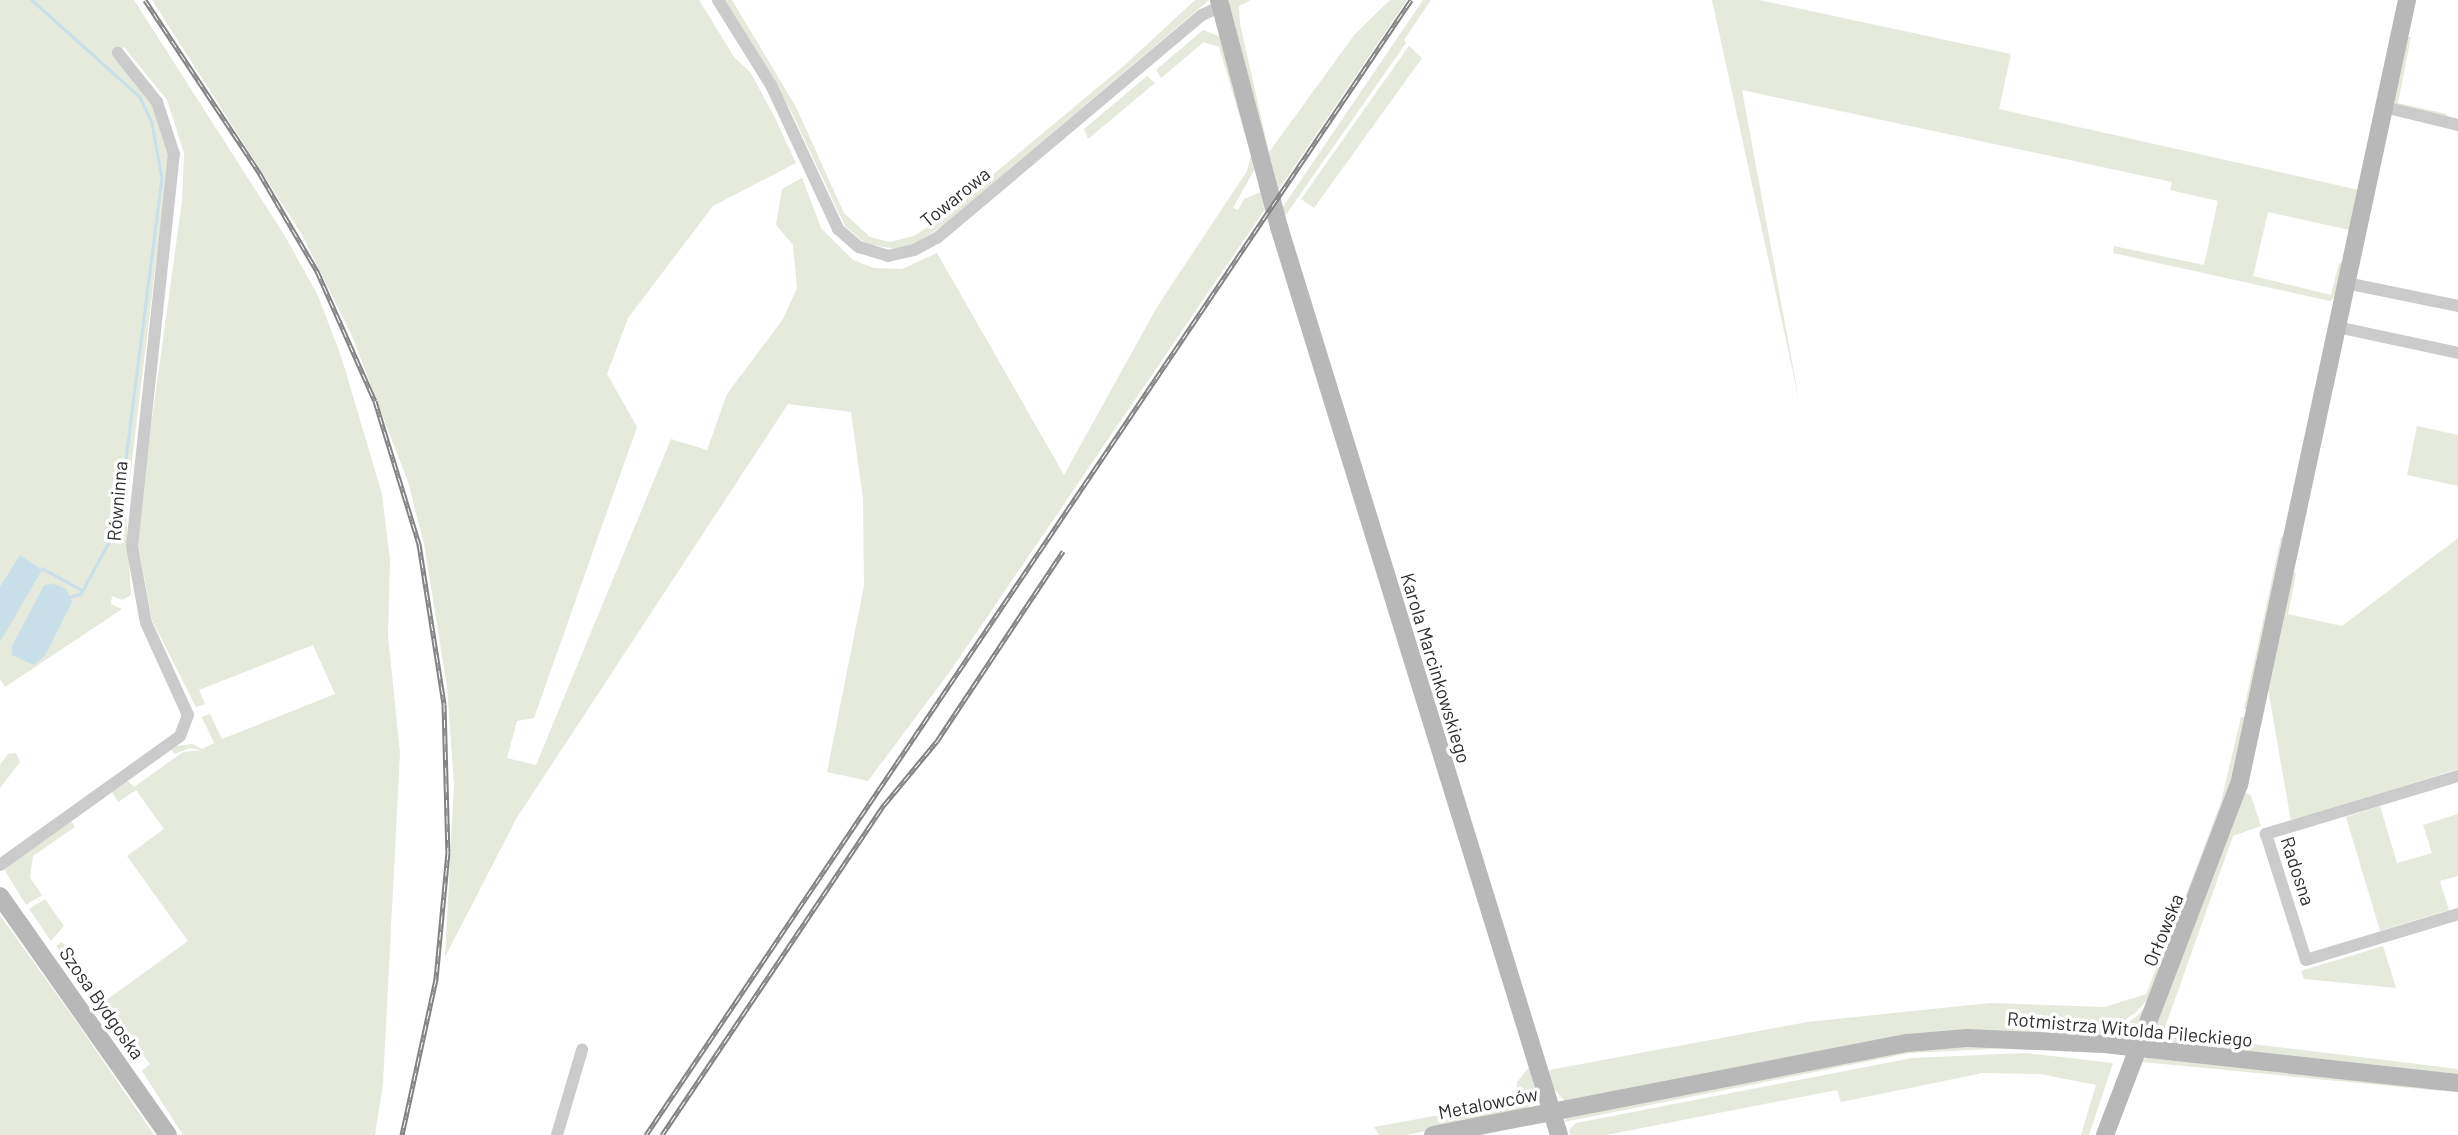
<!DOCTYPE html>
<meta charset="utf-8">
<style>
body{margin:0}
#map{position:relative;width:2458px;height:1135px;overflow:hidden;background:#fff;font-family:Barlow,sans-serif}
div>[style]{position:absolute}
[style*='--x']{left:calc(var(--x)*1px);top:calc(var(--y)*1px);width:calc(var(--w)*1px);rotate:calc(var(--a)*1deg)}
.green>*{inset:0;background:#e5eadc}
.water>*{inset:0;background:#c9dfea}
.stream>*{height:2.5px;margin:-1.25px;padding:0 1.25px;transform-origin:1.25px;border-radius:1.25px;background:#c9dfea}
.street>*{height:12px;margin:-6px;padding:0 6px;transform-origin:6px;border-radius:6px;background:#cbcbcb}
.secondary>*{height:18px;margin:-9px;padding:0 9px;transform-origin:9px;border-radius:9px;background:#b8b8b8}
.rail>*{height:5px;margin-top:-2.5px;transform-origin:0;background:repeating-linear-gradient(90deg,#fff 0 8px,#838383 0 16px);box-sizing:border-box;border-block:2px solid #838383}
span{translate:-50% -50%;white-space:nowrap;text-align:center;line-height:1.15;-webkit-text-stroke:7px #fff;paint-order:stroke}
.street-label{font-size:19px;color:#2e2e2e}
</style>
<div id="map">
<div class="green">
<i style="clip-path:polygon(0 0,134px 0,285px 236px,318px 296px,341px 356px,382px 494px,390px 560px,388px 635px,400px 753px,383px 1084px,375px 1135px,183px 1135px,142px 1071px,150px 1064px,56px 946px,62px 942px,105px 1001px,188px 941px,127px 856px,164px 829px,136px 790px,118px 802px,112px 792px,128px 781px,134px 787px,183px 752px,201px 750px,190px 748px,174px 754px,171px 749px,177px 746px,193px 744px,202px 749px,214px 743px,202px 717px,210px 714px,222px 739px,335px 694px,313px 645px,199px 690px,205px 704px,196px 707px,152px 620px,138px 544px,140px 506px,182px 201px,184px 153px,167px 100px,124px 47px,114px 55px,151px 100px,169px 155px,126px 510px,131px 595px,122px 600px,112px 596px,111px 604px,122px 609px,5px 687px,0 679px)"></i>
<i style="clip-path:polygon(152px 0,699px 0,734px 57px,751px 73px,775px 118px,796px 163px,713px 206px,628px 318px,607px 374px,637px 427px,534px 718px,517px 721px,507px 758px,536px 765px,671px 439px,707px 450px,727px 394px,783px 319px,797px 288px,793px 245px,776px 225px,782px 189px,802px 178px,821px 228px,853px 260px,874px 268px,902px 269px,937px 253px,1064px 475px,1157px 307px,1247px 171px,1251px 155px,1219px 47px,1204px 42px,1161px 78px,1156px 70px,1203px 30px,1221px 37px,1257px 165px,1233px 208px,1238px 210px,1244px 199px,1261px 192px,1267px 206px,951px 670px,868px 781px,827px 772px,864px 586px,863px 499px,851px 412px,788px 404px,516px 819px,445px 957px,454px 784px,447px 687px,424px 544px,408px 482px,352px 336px,302px 235px)"></i>
<i style="clip-path:polygon(724px 0,732px 0,796px 107px,844px 213px,870px 237px,890px 242px,914px 236px,942px 217px,1127px 63px,1195px 0,1209px 0,944px 225px,916px 243px,896px 249px,866px 244px,845px 226px,791px 111px)"></i>
<i style="clip-path:polygon(1225px 0,1251px 0,1239px 6px,1240px 24px,1269px 152px,1355px 34px,1390px 0,1407px 0,1275px 195px)"></i>
<i style="clip-path:polygon(1423px 0,1431px 0,1404px 40px,1406px 43px,1283px 219px,1280px 211px)"></i>
<i style="clip-path:polygon(1712px 0,1759px 0,2011px 54px,1999px 109px,2359px 190px,2350px 230px,2268px 212px,2253px 276px,2331px 295px,2339px 263px,2343px 264px,2336px 296px,2330px 301px,2113px 253px,2114px 246px,2204px 265px,2218px 201px,2170px 190px,2172px 182px,1742px 90px,1800px 405px)"></i>
<i style="clip-path:polygon(2406px 37px,2411px 37px,2398px 103px,2447px 114px,2446px 118px,2392px 104px)"></i>
<i style="clip-path:polygon(1409px 46px,1422px 58px,1314px 208px,1301px 199px)"></i>
<i style="clip-path:polygon(1147px 76px,1155px 83px,1088px 139px,1084px 129px)"></i>
<i style="clip-path:polygon(2417px 426px,2458px 435px,2458px 486px,2407px 475px)"></i>
<i style="clip-path:polygon(2284px 536px,2247px 709px,2244px 709px,2281px 537px)"></i>
<i style="clip-path:polygon(2458px 538px,2458px 769px,2291px 821px,2267px 683px,2288px 574px,2296px 573px,2288px 614px,2342px 626px)"></i>
<i style="clip-path:polygon(2241px 717px,2245px 717px,2227px 797px,2172px 942px,2169px 940px,2221px 802px)"></i>
<i style="clip-path:polygon(16px 753px,20px 762px,0 788px,0 765px,8px 754px)"></i>
<i style="clip-path:polygon(2245px 792px,2251px 796px,2261px 826px,2233px 836px,2163px 1033px,2458px 1069px,2458px 1077px,2157px 1040px,2153px 1032px)"></i>
<i style="clip-path:polygon(2380px 806px,2397px 863px,2432px 853px,2423px 825px,2458px 814px,2458px 876px,2440px 881px,2449px 910px,2380px 931px,2346px 817px)"></i>
<i style="clip-path:polygon(71px 821px,75px 827px,33px 856px,30px 878px,42px 895px,26px 905px,4px 869px)"></i>
<i style="clip-path:polygon(45px 899px,64px 926px,51px 941px,29px 909px)"></i>
<i style="clip-path:polygon(0 915px,80px 1027px,154px 1135px,0 1135px)"></i>
<i style="clip-path:polygon(2383px 946px,2396px 988px,2304px 979px,2301px 971px)"></i>
<i style="clip-path:polygon(2165px 947px,2169px 949px,2151px 996px,2135px 1013px,2102px 1035px,2038px 1033px,1566px 1102px,1551px 1086px,1549px 1070px,1807px 1022px,1990px 1003px,2105px 1007px,2146px 994px)"></i>
<i style="clip-path:polygon(2153px 999px,2134px 1038px,2109px 1036px,2137px 1016px)"></i>
<i style="clip-path:polygon(1967px 1043px,2100px 1049px,2100px 1053px,2028px 1047px,1910px 1053px,1564px 1122px,1567px 1117px,1909px 1048px)"></i>
<i style="clip-path:polygon(2026px 1053px,2113px 1063px,2089px 1135px,2081px 1135px,2096px 1085px,2040px 1074px,1983px 1073px,1841px 1102px,1837px 1090px,1606px 1135px,1570px 1135px,1569px 1130px,1576px 1123px,1912px 1058px)"></i>
<i style="clip-path:polygon(2147px 1056px,2441px 1087px,2442px 1091px,2142px 1062px)"></i>
<i style="clip-path:polygon(1530px 1066px,1536px 1095px,1532px 1105px,1517px 1113px,1406px 1135px,1379px 1135px,1374px 1127px,1516px 1101px,1517px 1082px)"></i>
</div>
<div class="water">
<i style="clip-path:polygon(20px 555px,42px 570px,0 642px,0 587px)"></i>
<i style="clip-path:polygon(54px 584px,66px 589px,72px 602px,46px 654px,34px 665px,12px 655px,12px 646px,44px 585px)"></i>
</div>
<div class="stream">
<i style="--x:32;--y:0;--w:145;--a:41.9"></i>
<i style="--x:140;--y:97;--w:29;--a:65"></i>
<i style="--x:152;--y:123;--w:56;--a:79.7"></i>
<i style="--x:162;--y:178;--w:353;--a:97.3"></i>
<i style="--x:117;--y:528;--w:75;--a:118.6"></i>
<i style="--x:81;--y:594;--w:10;--a:163"></i>
<i style="--x:42;--y:568;--w:46;--a:28.8"></i>
</div>
<div class="street">
<i style="--x:718;--y:0;--w:100;--a:58.1"></i>
<i style="--x:771;--y:85;--w:159;--a:65"></i>
<i style="--x:838;--y:229;--w:28;--a:41"></i>
<i style="--x:859;--y:247;--w:30;--a:17"></i>
<i style="--x:888;--y:256;--w:27;--a:-13"></i>
<i style="--x:914;--y:250;--w:26;--a:-28"></i>
<i style="--x:937;--y:238;--w:346;--a:-40.1"></i>
<i style="--x:1202;--y:15;--w:21;--a:-25"></i>
<i style="--x:2384;--y:107;--w:76;--a:13.7"></i>
<i style="--x:2346;--y:283;--w:114;--a:11.6"></i>
<i style="--x:2337;--y:327;--w:124;--a:12.1"></i>
<i style="--x:2458;--y:776;--w:201;--a:163.2"></i>
<i style="--x:2266;--y:834;--w:132;--a:72.4"></i>
<i style="--x:2306;--y:960;--w:159;--a:-16.8"></i>
<i style="--x:0;--y:865;--w:221;--a:-35.6"></i>
<i style="--x:180;--y:736;--w:22;--a:-69"></i>
<i style="--x:188;--y:715;--w:101;--a:-114.5"></i>
<i style="--x:146;--y:623;--w:78;--a:-100.3"></i>
<i style="--x:132;--y:546;--w:394;--a:-83.9"></i>
<i style="--x:174;--y:154;--w:55;--a:-108.1"></i>
<i style="--x:157;--y:102;--w:63;--a:-128.5"></i>
<i style="--x:557;--y:1135;--w:89;--a:-73.6"></i>
</div>
<div class="secondary">
<i style="--x:1219;--y:0;--w:235;--a:75.2"></i>
<i style="--x:1279;--y:227;--w:950;--a:72.86"></i>
<i style="--x:0;--y:896;--w:292;--a:54.9"></i>
<i style="--x:1433;--y:1135;--w:484;--a:-11"></i>
<i style="--x:1908;--y:1043;--w:59;--a:-4.8"></i>
<i style="--x:1967;--y:1038;--w:137;--a:2.5"></i>
<i style="--x:2104;--y:1044;--w:356;--a:6.3"></i>
<i style="--x:2105;--y:1135;--w:375;--a:-69.1"></i>
<i style="--x:2239;--y:785;--w:803;--a:-77.92"></i>
</div>
<div class="rail">
<i style="--x:145;--y:0;--w:209;--a:56.5"></i>
<i style="--x:260;--y:174;--w:113;--a:59.6"></i>
<i style="--x:317;--y:271;--w:142;--a:66"></i>
<i style="--x:375;--y:401;--w:150;--a:72.9"></i>
<i style="--x:419;--y:544;--w:162;--a:81.1"></i>
<i style="--x:444;--y:704;--w:148;--a:88.5"></i>
<i style="--x:448;--y:852;--w:128;--a:95.4"></i>
<i style="--x:436;--y:979;--w:160;--a:102.3"></i>
<i style="--x:646;--y:1135;--w:1369;--a:-56.02"></i>
<i style="--x:662;--y:1135;--w:398;--a:-56.1"></i>
<i style="--x:884;--y:805;--w:83;--a:-50.4"></i>
<i style="--x:937;--y:741;--w:228;--a:-56.4"></i>
</div>
<div class="street-label">
<span style="left:955px;top:197px;rotate:-39deg">Towarowa</span>
<span style="left:117px;top:501px;rotate:-85deg">Równinna</span>
<span style="left:1436px;top:668px;rotate:73deg">Karola Marcinkowskiego</span>
<span style="left:2298px;top:871px;rotate:72deg">Radosna</span>
<span style="left:2163px;top:930px;rotate:-68deg">Orłowska</span>
<span style="left:102px;top:1003px;rotate:55deg">Szosa Bydgoska</span>
<span style="left:2130px;top:1029px;rotate:5deg">Rotmistrza Witolda Pileckiego</span>
<span style="left:1488px;top:1103px;rotate:-11deg">Metalowców</span>
</div>
</div>
